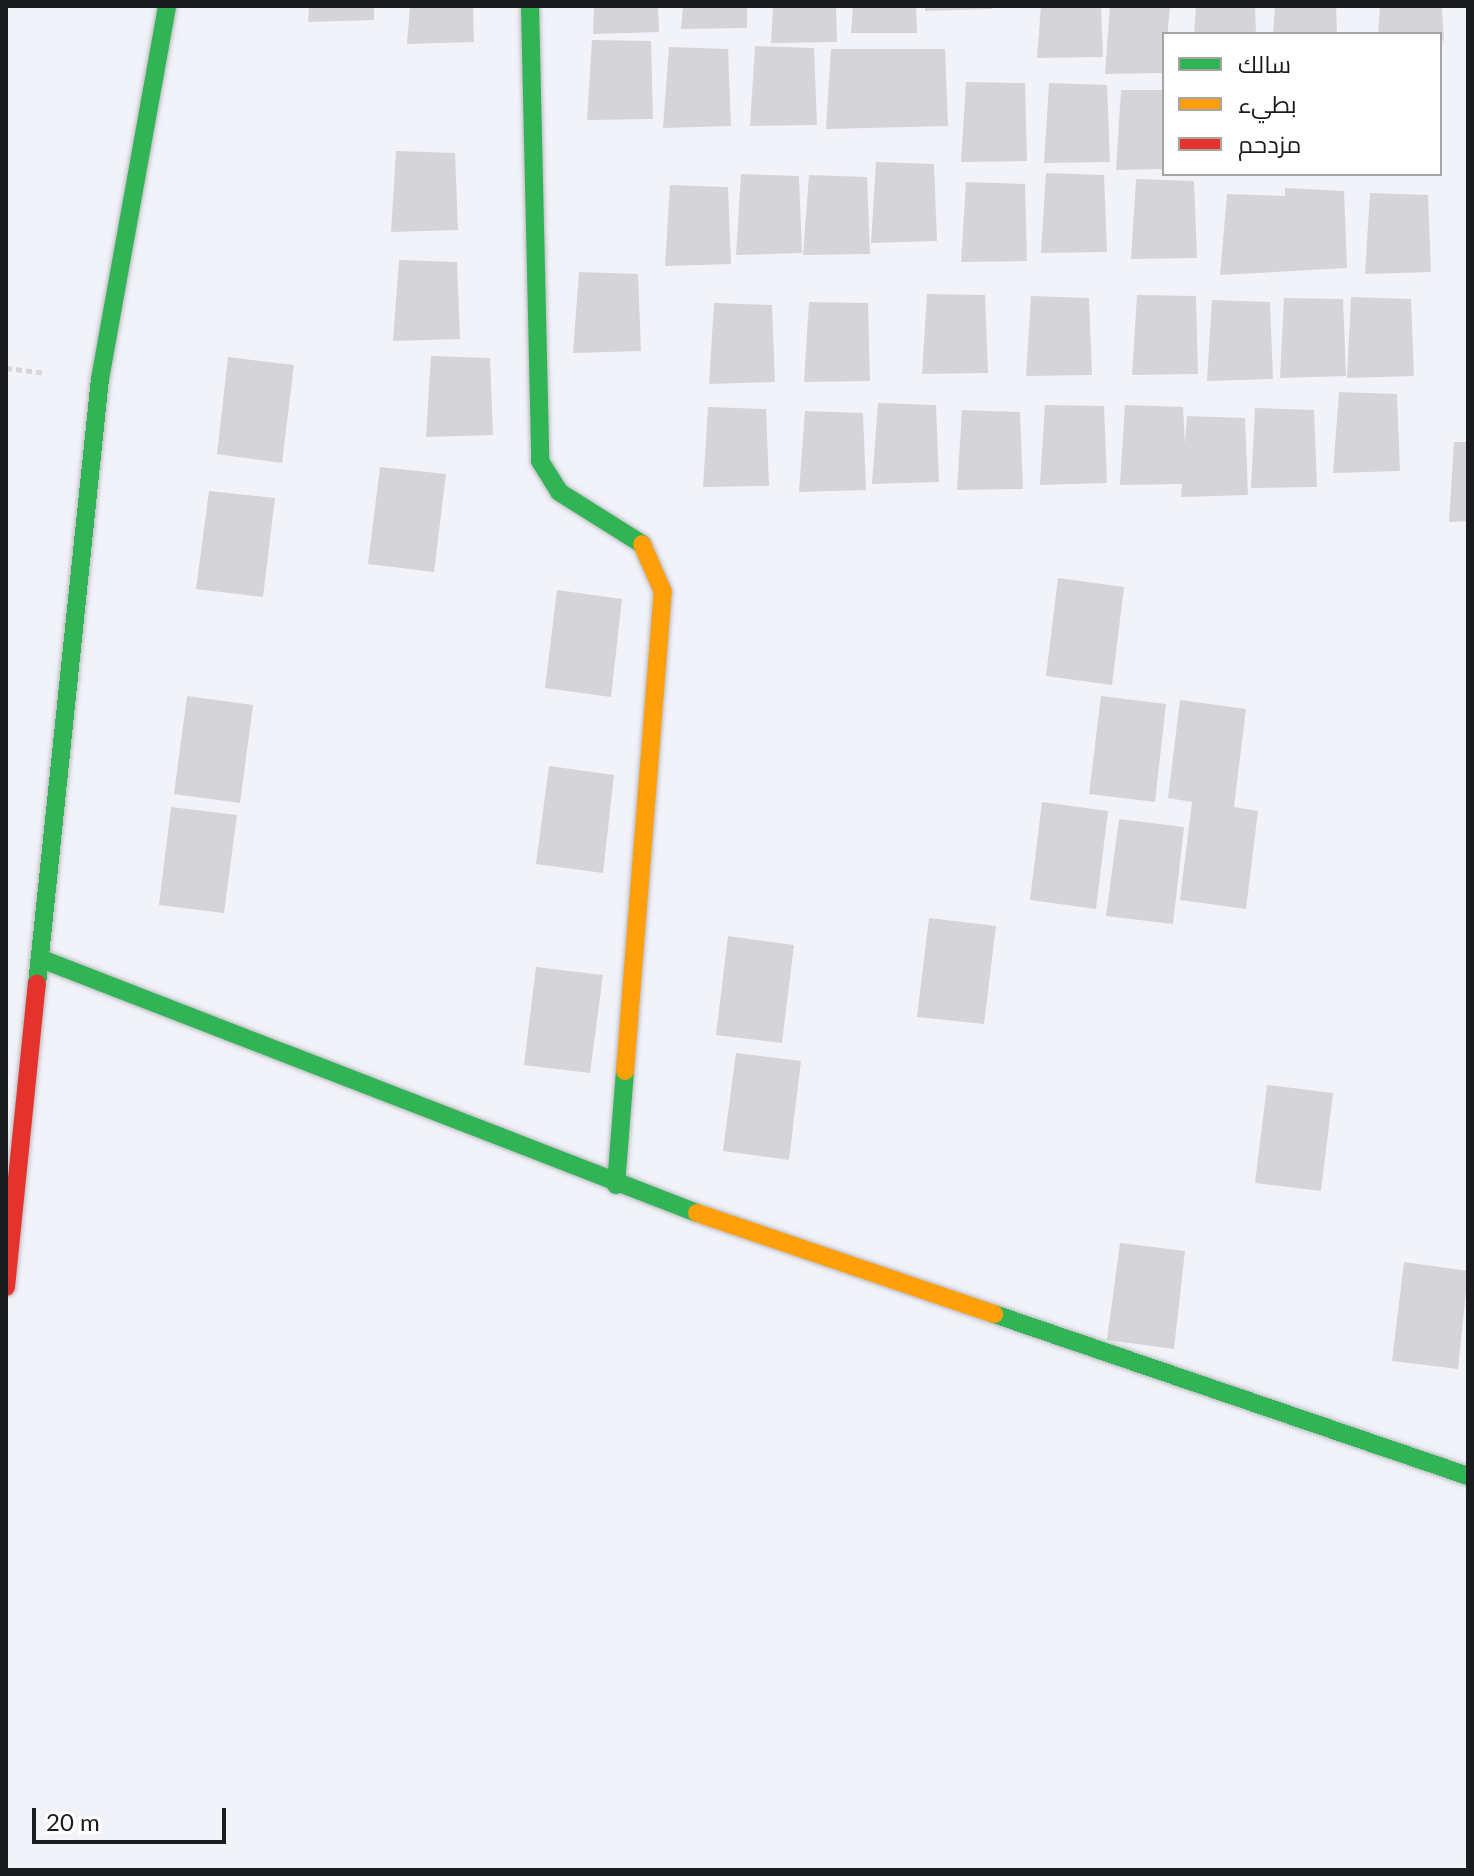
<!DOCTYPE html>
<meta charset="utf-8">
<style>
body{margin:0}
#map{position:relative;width:1474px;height:1876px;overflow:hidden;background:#f2f3f9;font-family:Lato,Cairo,sans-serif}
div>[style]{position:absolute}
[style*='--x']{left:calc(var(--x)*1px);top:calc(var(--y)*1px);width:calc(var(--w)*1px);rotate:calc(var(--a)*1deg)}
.building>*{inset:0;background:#d4d4d9}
.path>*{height:5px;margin-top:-2.5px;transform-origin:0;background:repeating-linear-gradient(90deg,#d6d6d8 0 6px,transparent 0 10px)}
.roads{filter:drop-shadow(0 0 2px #b8b9be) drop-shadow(0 0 2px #b8b9be)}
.fast>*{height:18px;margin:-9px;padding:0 9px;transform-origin:9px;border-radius:9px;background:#30b455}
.slow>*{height:18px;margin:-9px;padding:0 9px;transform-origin:9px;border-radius:9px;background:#ff9f0a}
.jam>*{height:18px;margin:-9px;padding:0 9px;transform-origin:9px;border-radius:9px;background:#e5322d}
span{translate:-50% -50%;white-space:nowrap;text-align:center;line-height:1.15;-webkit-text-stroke:6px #fff;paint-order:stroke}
.frame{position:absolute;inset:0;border:8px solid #1a1b1f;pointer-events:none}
.legend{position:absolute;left:1162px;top:32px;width:280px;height:144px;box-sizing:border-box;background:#fff;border:2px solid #a3a4a5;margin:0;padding:10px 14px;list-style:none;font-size:24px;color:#1a1b1f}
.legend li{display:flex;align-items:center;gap:16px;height:40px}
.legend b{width:40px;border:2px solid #a3a4a5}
.scale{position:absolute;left:32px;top:1808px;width:194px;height:36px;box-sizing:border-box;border:4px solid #1a1b1f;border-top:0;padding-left:10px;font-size:24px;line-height:28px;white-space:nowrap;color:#1a1b1f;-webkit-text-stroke:6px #fff;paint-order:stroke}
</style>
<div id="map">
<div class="building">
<i style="clip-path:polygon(309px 6px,374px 6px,374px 20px,308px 22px)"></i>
<i style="clip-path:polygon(410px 6px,473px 6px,474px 42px,407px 44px)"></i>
<i style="clip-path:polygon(594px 6px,658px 6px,659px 32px,593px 34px)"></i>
<i style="clip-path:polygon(683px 6px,747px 6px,747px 28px,681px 29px)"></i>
<i style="clip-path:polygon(773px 6px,836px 6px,837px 42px,771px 43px)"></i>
<i style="clip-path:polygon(853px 6px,916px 6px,917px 33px,851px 33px)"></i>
<i style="clip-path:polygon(925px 6px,992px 6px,992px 9px,925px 11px)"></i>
<i style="clip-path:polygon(1041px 6px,1101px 6px,1103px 57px,1037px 58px)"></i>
<i style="clip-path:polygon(1110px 6px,1170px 6px,1164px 73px,1105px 74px)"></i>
<i style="clip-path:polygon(1196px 6px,1255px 6px,1256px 34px,1194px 34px)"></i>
<i style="clip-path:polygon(1275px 6px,1336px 6px,1337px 34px,1273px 34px)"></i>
<i style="clip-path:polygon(1380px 6px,1442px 6px,1444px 43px,1440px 34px,1378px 34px)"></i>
<i style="clip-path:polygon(592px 40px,651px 41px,653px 119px,587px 120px)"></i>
<i style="clip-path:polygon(755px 46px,814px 48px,817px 125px,750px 126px)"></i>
<i style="clip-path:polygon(669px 47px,728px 49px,731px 126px,663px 128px)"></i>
<i style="clip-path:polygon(831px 49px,945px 49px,948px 126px,826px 129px)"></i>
<i style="clip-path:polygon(966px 82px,1025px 83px,1027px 161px,961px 162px)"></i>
<i style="clip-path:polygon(1049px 83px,1107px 85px,1110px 162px,1044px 163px)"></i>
<i style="clip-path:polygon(1121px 90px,1164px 90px,1164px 169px,1116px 170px)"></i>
<i style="clip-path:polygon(396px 151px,455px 153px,458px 230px,391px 232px)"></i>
<i style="clip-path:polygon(876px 162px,934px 164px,937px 241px,871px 243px)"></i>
<i style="clip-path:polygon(1046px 173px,1104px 175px,1107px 252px,1041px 253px)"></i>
<i style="clip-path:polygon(741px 174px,799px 176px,802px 253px,736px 255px)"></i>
<i style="clip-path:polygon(809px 175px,867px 177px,870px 254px,803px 255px)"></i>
<i style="clip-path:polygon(1136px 179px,1194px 181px,1197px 258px,1131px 259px)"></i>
<i style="clip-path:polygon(966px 182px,1025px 184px,1027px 261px,961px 262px)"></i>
<i style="clip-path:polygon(670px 185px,728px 187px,731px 264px,665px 266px)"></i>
<i style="clip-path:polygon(1285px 188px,1344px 191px,1347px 268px,1220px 275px,1227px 194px,1285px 196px)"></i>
<i style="clip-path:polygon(1370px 193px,1428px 195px,1431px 272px,1365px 274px)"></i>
<i style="clip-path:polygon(399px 260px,457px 262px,460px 339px,393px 341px)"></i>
<i style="clip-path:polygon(579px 272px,638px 274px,641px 351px,573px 353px)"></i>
<i style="clip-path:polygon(927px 294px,985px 295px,988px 373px,922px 374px)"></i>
<i style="clip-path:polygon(1137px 295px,1196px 296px,1198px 374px,1132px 375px)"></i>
<i style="clip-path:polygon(1031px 296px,1089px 298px,1092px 375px,1026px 376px)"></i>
<i style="clip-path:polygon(1351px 297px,1411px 299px,1414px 376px,1347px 378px)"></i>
<i style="clip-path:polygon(1284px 298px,1343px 299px,1346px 376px,1280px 378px)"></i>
<i style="clip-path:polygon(1212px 300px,1270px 302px,1273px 379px,1207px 381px)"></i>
<i style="clip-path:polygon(809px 302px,868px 303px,870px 381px,804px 382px)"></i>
<i style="clip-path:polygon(714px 303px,772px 305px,775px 382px,709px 384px)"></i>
<i style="clip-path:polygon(431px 356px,490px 358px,493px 435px,426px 437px)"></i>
<i style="clip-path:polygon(228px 357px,294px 365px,282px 463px,217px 454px)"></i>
<i style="clip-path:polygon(1339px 392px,1397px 394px,1400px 471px,1333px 473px)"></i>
<i style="clip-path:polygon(878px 403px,936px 405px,939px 482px,872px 484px)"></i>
<i style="clip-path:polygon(1045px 405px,1104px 406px,1107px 483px,1040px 485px)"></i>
<i style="clip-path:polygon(1125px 405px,1183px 407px,1185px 444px,1187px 416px,1245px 418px,1248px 495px,1181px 497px,1182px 484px,1120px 485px)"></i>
<i style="clip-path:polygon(708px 407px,766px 409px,769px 486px,703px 487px)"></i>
<i style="clip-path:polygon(1255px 408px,1314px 410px,1317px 487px,1251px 488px)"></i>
<i style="clip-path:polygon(962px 410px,1020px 412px,1023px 489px,957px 490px)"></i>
<i style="clip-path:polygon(805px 411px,863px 413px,866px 490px,799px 492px)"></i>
<i style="clip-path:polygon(1454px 442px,1468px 442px,1468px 521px,1449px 522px)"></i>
<i style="clip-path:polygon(380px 467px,446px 474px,434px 572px,368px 564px)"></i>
<i style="clip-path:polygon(209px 491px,275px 498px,263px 597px,196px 589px)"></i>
<i style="clip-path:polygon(1058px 578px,1124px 587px,1112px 685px,1046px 676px)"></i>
<i style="clip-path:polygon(557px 590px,622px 599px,611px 697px,545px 688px)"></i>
<i style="clip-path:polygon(187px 696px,253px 705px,240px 803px,174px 794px)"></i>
<i style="clip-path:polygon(1101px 696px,1166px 704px,1155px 802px,1089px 794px)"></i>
<i style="clip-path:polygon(1180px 700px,1246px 709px,1234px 807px,1258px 811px,1246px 909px,1180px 900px,1192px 802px,1168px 798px)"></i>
<i style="clip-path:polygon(549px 766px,614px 775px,603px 873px,536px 864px)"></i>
<i style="clip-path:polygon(1042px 802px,1108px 811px,1096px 909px,1030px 900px)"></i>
<i style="clip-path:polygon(171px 807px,237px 815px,224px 913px,159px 905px)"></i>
<i style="clip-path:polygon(1119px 819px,1184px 827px,1173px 924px,1106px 916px)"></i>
<i style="clip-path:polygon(929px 918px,996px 926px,984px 1024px,917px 1017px)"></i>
<i style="clip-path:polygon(728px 936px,794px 945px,782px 1043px,716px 1035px)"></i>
<i style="clip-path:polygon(536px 967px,603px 975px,590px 1073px,524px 1065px)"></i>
<i style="clip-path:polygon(736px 1053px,801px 1061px,789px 1160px,723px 1151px)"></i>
<i style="clip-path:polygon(1267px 1085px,1333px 1093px,1321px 1191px,1255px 1183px)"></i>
<i style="clip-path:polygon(1120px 1243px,1185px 1251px,1174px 1349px,1107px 1340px)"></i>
<i style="clip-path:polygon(1404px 1262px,1468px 1271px,1458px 1369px,1392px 1361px)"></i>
</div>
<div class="path">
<i style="--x:6;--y:368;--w:38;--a:7"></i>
</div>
<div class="roads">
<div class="fast">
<i style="--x:530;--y:6;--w:455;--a:88.7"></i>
<i style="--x:540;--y:461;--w:36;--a:58"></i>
<i style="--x:559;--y:492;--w:98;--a:32.1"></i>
<i style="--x:44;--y:960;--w:700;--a:21.18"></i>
<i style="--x:37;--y:984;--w:608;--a:-84.06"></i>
<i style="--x:100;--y:379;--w:379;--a:-79.8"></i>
<i style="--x:616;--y:1185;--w:114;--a:-85.5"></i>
<i style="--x:994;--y:1314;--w:501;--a:18.87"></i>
</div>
<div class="slow">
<i style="--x:625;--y:1071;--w:481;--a:-85.5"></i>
<i style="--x:663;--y:592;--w:52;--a:-113.6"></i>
<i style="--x:697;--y:1213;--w:314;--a:18.8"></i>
</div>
<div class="jam">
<i style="--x:6;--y:1287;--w:305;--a:-84.2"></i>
</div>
</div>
<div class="frame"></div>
<ul class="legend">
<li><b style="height:10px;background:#30b455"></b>سالك</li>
<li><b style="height:10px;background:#ff9f0a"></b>بطيء</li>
<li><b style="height:10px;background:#e5322d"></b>مزدحم</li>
</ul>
<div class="scale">20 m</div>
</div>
